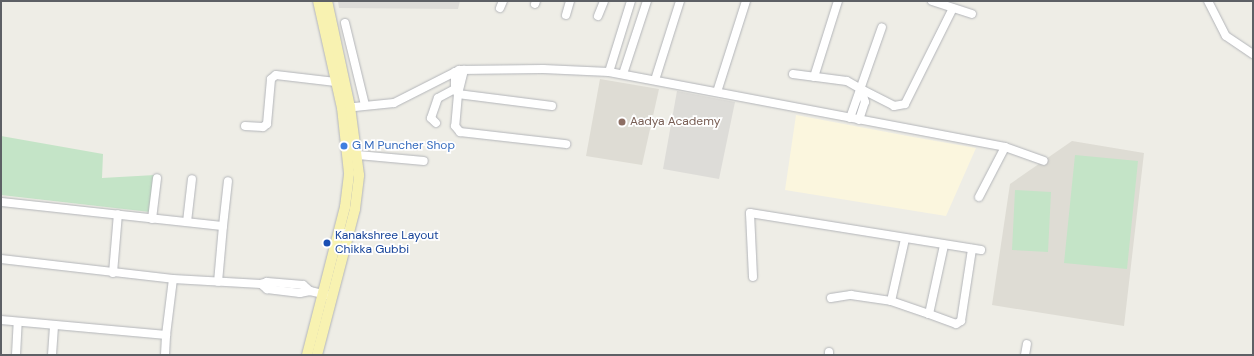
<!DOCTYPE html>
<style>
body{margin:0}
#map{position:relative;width:1254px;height:356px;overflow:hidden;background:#eeede6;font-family:"DM Sans",sans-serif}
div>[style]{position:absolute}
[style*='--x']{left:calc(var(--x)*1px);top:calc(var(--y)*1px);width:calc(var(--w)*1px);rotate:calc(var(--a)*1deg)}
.commercial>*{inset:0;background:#fbf6de}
.industrial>*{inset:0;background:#dddcd8}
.education>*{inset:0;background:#dedcd4}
.green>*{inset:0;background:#c4e4c7}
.roads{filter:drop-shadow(0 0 1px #b3b5b9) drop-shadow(0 0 1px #b3b5b9)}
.minor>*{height:8px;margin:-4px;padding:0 4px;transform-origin:4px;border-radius:4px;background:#fff}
.major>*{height:10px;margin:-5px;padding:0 5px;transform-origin:5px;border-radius:5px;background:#f8f2b1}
.dots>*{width:11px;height:11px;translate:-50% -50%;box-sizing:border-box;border:2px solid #fff;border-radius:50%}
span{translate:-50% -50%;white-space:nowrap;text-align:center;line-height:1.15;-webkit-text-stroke:3.5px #fff;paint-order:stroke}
.education-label{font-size:12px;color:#785e54}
.left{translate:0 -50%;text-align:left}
.shop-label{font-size:12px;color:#366cbe}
.transit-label{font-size:12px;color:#164399}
.frame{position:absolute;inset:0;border:2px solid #5d6065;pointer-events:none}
</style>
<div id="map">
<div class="commercial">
<i style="clip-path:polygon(796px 115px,913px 137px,976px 148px,946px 216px,785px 190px)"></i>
</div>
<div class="industrial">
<i style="clip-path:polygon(338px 1px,460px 1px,458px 9px,339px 8px)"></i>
<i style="clip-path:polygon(677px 91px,735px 102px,719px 179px,663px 169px)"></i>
</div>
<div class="education">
<i style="clip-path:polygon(600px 79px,659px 89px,642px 165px,586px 156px)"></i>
<i style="clip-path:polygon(1072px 141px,1144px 153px,1124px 326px,992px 305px,1010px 184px)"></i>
</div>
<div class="green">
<i style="clip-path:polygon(1px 136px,103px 154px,102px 178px,155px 175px,150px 212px,1px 195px)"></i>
<i style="clip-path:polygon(1075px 155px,1138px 161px,1127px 269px,1064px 263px)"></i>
<i style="clip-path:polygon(1015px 190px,1051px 192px,1048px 252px,1012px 250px)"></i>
</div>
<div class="roads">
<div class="minor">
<i style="--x:932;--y:1;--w:42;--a:18"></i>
<i style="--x:1208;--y:1;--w:39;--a:63"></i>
<i style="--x:1226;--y:36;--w:32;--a:34"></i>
<i style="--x:535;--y:4;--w:3;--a:-72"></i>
<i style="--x:500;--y:8;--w:8;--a:-67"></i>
<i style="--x:566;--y:15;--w:15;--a:-74"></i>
<i style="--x:598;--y:16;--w:16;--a:-68"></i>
<i style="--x:345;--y:23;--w:84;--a:76.3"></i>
<i style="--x:455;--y:72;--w:17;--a:90"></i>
<i style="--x:455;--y:89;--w:6;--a:59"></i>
<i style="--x:458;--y:94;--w:25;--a:-76"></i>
<i style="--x:609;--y:72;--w:74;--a:-72.8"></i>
<i style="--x:623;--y:74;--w:77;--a:-71.8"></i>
<i style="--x:793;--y:74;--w:54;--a:7.4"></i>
<i style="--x:847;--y:81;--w:16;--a:30"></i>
<i style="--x:814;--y:77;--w:80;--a:-72.5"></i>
<i style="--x:655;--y:80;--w:83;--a:-72.4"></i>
<i style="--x:717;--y:92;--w:96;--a:-72.3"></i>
<i style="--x:552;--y:106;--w:95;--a:-172.7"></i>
<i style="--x:458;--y:94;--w:32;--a:95"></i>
<i style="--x:455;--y:126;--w:8;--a:50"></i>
<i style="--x:460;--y:132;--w:107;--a:6.5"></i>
<i style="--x:345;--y:108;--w:49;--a:-5.8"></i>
<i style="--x:394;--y:103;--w:73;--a:-26.9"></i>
<i style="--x:459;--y:70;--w:84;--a:-0.7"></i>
<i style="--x:543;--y:69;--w:66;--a:2.6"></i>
<i style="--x:609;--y:72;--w:403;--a:10.7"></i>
<i style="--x:1005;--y:147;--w:41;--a:19.7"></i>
<i style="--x:850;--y:118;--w:96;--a:-70.6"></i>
<i style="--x:859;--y:120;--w:19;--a:-72"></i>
<i style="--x:865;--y:102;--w:14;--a:-107"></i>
<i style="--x:861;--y:89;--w:37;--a:27"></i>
<i style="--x:894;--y:106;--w:11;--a:-10"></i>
<i style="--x:905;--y:104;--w:107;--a:-63.4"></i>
<i style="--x:436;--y:123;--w:7;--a:-135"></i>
<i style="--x:431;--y:118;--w:21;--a:-71"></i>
<i style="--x:438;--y:98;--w:19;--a:-28"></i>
<i style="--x:245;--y:126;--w:18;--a:3"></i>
<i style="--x:263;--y:127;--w:5;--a:-37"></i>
<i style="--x:267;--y:124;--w:45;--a:-84.9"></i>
<i style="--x:271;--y:79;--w:6;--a:-39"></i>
<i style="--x:276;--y:75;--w:60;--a:6.7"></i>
<i style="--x:358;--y:155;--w:66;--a:5.2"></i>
<i style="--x:979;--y:197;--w:56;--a:-62.5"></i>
<i style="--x:1;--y:202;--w:223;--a:6.2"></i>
<i style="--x:223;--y:226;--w:56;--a:95.1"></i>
<i style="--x:152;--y:219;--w:41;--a:-83"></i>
<i style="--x:187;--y:222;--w:43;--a:-83.4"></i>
<i style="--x:223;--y:226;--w:45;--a:-83.7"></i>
<i style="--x:1;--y:259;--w:173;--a:6.6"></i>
<i style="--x:173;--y:279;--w:88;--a:3.3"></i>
<i style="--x:113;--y:273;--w:59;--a:-85.2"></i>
<i style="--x:753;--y:277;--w:64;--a:-92.7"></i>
<i style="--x:750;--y:213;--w:234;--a:9.1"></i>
<i style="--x:310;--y:291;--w:9;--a:-139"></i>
<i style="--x:303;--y:285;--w:36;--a:-175"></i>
<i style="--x:267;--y:282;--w:6;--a:162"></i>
<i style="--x:261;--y:284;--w:8;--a:40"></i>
<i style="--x:267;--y:289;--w:33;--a:7"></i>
<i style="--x:300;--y:293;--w:10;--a:-11"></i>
<i style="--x:310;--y:291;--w:18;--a:13"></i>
<i style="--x:831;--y:298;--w:20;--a:-9"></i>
<i style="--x:851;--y:295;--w:40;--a:8.5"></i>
<i style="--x:891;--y:301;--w:40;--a:18.9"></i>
<i style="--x:929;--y:314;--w:71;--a:-77.7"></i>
<i style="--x:891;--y:301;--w:64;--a:-77.3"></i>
<i style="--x:929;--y:314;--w:29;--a:20"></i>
<i style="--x:956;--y:324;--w:6;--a:-31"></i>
<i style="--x:961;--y:321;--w:73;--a:-81.3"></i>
<i style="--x:1;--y:320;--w:166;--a:5.2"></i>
<i style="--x:166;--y:335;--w:56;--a:-82.9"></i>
<i style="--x:16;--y:355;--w:33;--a:-87"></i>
<i style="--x:52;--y:355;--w:29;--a:-86"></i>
<i style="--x:165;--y:355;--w:20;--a:-87"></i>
<i style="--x:829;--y:355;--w:3;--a:-90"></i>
<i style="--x:1025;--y:355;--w:11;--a:-80"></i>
</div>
<div class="major">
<i style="--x:307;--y:355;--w:153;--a:-75.6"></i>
<i style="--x:345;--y:207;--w:34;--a:-83"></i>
<i style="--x:349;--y:173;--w:65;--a:-96.1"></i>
<i style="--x:342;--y:108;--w:110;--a:-102.6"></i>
<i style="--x:317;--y:355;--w:151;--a:-75.4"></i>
<i style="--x:355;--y:209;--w:34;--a:-83"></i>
<i style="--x:359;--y:175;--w:69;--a:-97.5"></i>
<i style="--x:350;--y:107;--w:108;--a:-102.2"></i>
</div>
</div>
<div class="dots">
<i style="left:622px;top:122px;background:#8d6e63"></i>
<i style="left:344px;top:146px;background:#3f7fe0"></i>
<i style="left:327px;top:243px;background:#1a4fb4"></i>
</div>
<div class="education-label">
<span class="left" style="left:630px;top:122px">Aadya Academy</span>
</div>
<div class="shop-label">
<span class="left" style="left:352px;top:146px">G M Puncher Shop</span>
</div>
<div class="transit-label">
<span class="left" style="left:335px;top:243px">Kanakshree Layout<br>Chikka Gubbi</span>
</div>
<div class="frame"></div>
</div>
